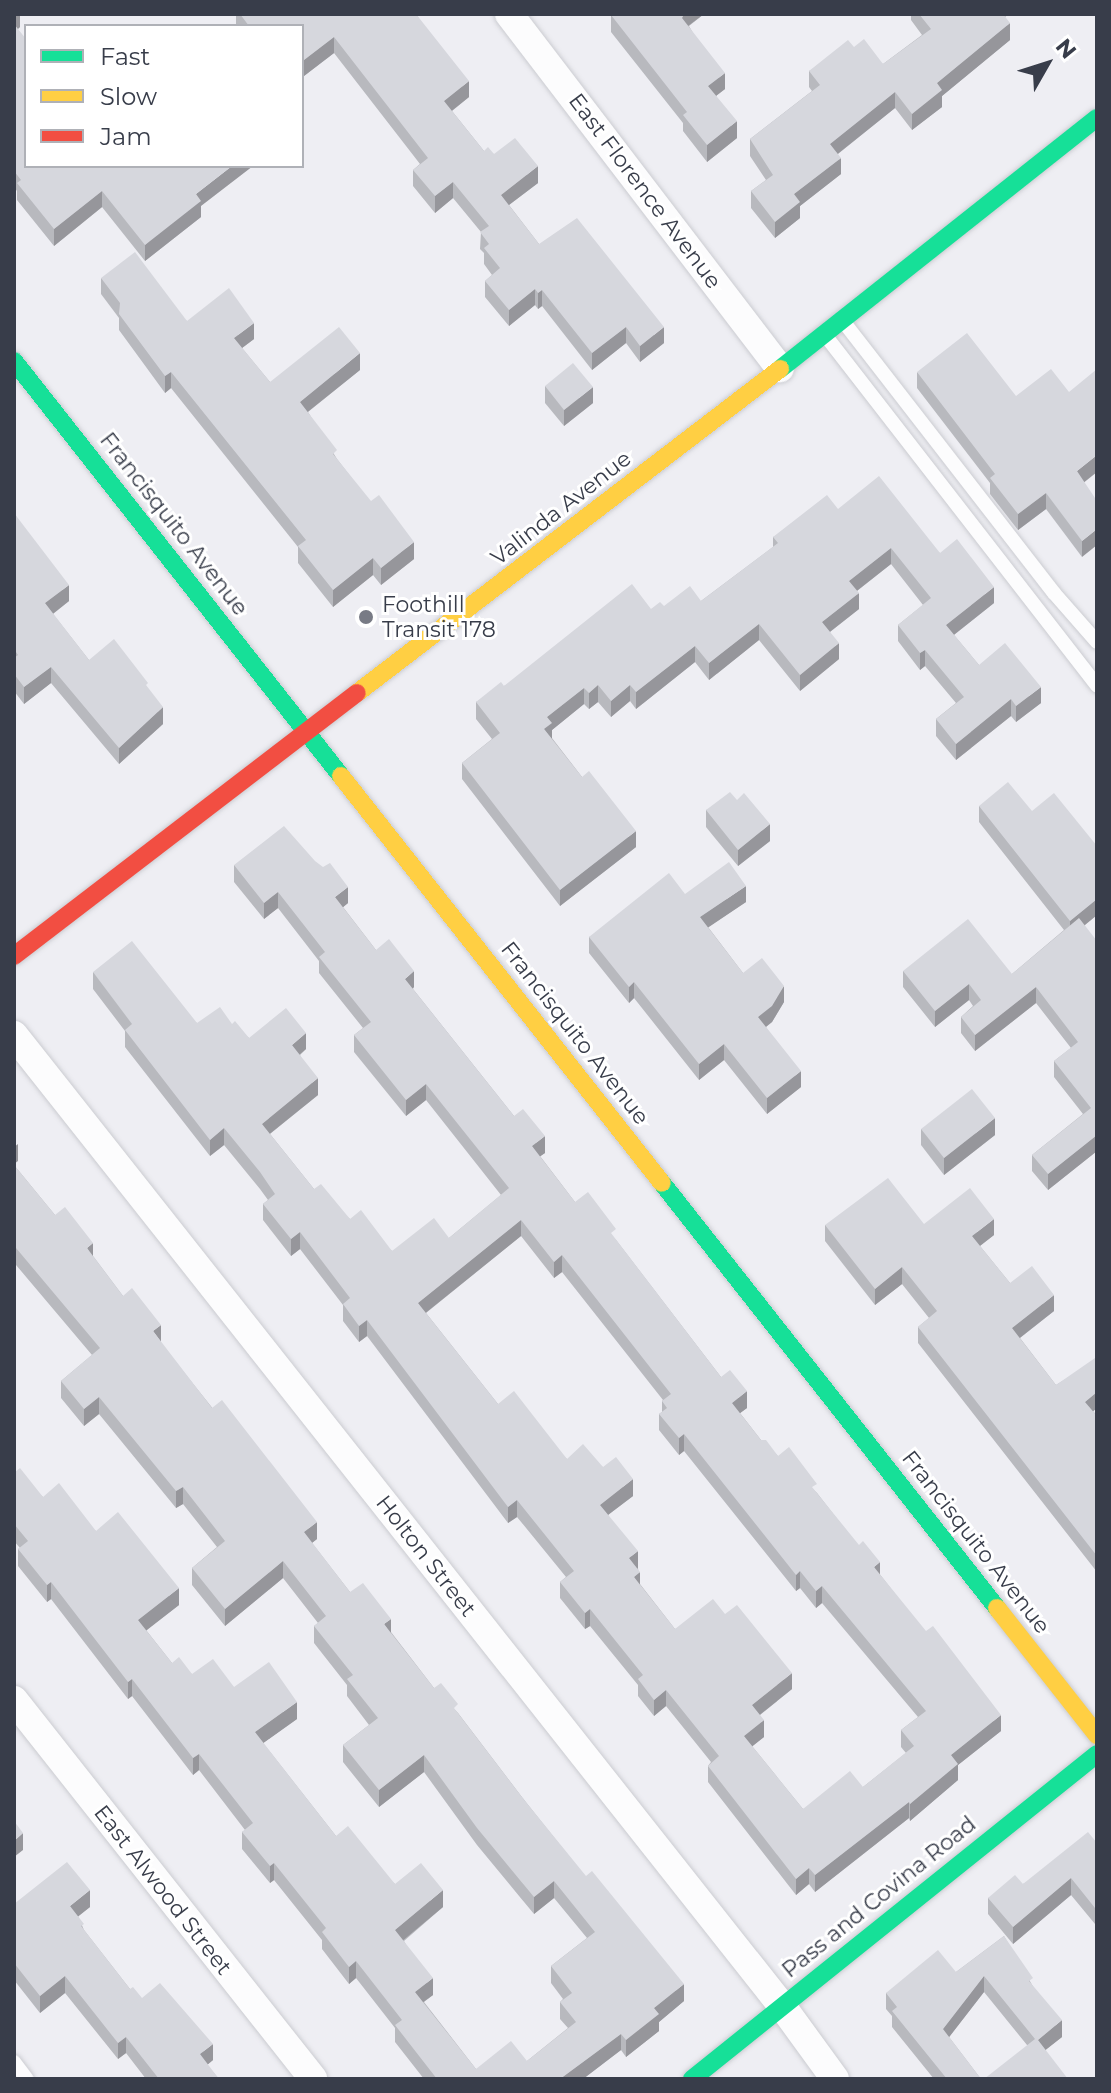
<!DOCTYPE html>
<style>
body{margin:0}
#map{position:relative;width:1111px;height:2093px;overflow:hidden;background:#eeeef3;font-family:Montserrat,sans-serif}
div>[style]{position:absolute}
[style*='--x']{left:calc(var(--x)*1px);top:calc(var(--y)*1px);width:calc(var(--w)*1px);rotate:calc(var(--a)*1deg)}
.roads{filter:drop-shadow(0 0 2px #cbccd1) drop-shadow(0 0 2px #cbccd1)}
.lane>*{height:14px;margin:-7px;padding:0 7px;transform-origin:7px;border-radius:7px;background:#fcfcfd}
.street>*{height:28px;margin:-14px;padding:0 14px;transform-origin:14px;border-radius:14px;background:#fcfcfd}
.fast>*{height:18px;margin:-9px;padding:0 9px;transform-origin:9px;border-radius:9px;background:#16e098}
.slow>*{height:18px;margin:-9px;padding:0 9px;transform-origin:9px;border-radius:9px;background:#ffcf43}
.jam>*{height:18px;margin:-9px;padding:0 9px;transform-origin:9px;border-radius:9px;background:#f24e42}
.wall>*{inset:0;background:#b8b9be}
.shaded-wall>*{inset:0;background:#96969b}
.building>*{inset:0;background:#d6d7dd}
.dots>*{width:22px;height:22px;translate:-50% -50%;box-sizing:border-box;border:4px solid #fff;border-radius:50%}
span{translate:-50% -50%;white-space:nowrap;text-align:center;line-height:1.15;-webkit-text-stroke:6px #fff;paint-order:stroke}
.street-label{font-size:22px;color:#383d4a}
.poi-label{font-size:22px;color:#383d4a}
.left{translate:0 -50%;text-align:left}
.frame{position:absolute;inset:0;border:16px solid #383d4a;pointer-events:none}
.legend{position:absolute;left:24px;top:24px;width:280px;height:144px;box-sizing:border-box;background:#fff;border:2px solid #afb1b7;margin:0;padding:10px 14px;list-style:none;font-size:24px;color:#383d4a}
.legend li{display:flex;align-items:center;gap:16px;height:40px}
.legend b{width:40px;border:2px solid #afb1b7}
.north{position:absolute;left:1007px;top:24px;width:80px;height:80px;-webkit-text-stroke:6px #fff;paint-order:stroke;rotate:51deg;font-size:22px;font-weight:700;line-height:32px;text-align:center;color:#383d4a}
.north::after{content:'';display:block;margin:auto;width:28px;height:36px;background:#383d4a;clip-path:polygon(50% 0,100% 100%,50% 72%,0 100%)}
</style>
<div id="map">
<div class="roads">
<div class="lane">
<i style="--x:843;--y:321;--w:344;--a:52.2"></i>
<i style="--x:1054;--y:593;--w:65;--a:48.7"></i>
<i style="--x:825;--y:335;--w:444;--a:52.2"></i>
<i style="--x:14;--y:2062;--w:21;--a:53"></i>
</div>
<div class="street">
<i style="--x:509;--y:14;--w:446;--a:52.6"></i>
<i style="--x:14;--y:1035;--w:1238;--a:51.66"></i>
<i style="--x:782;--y:2006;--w:90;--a:54"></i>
<i style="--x:14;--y:1700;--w:483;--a:51.7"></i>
</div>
<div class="fast">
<i style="--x:14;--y:361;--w:528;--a:51.76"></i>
<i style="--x:780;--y:369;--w:404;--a:-38.4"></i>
<i style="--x:662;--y:1183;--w:541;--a:51.75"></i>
<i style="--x:692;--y:2079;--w:519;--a:-38.75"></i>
</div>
<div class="slow">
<i style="--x:357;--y:693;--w:533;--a:-37.45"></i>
<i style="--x:341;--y:776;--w:518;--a:51.74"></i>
<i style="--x:997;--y:1608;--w:162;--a:51.8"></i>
</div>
<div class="jam">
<i style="--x:14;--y:956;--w:432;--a:-37.5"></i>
</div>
</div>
<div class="wall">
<i style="clip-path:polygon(14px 14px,20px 14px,20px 27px,18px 29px,26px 166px,201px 206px,201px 217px,145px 261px,102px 207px,54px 246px,17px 200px,17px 191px,14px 187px)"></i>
<i style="clip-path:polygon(236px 14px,416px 14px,469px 97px,452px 111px,484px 151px,494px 154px,538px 183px,509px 205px,539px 244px,664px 343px,640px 362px,626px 343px,592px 370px,542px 306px,538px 309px,535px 305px,509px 326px,485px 297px,485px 281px,492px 275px,484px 264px,484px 253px,480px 249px,481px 232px,453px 198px,435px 213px,413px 186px,413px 170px,420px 164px,334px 53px,304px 76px,302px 73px,302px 26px,236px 26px)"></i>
<i style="clip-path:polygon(704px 14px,689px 26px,725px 89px,716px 96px,737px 138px,707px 162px,683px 131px,683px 123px,611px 32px,611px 15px)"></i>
<i style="clip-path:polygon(911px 14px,1009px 14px,1005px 17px,1010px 40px,942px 96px,942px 107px,912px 130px,895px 108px,838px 154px,841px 174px,800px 206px,800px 218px,775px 238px,751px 208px,751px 191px,766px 180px,750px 156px,750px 139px,812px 91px,809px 87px,809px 71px,854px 47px,883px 64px,922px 35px,911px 20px)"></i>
<i style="clip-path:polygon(101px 278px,187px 321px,254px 339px,242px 348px,270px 382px,360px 370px,308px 412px,337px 459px,414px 559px,381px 585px,373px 575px,333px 607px,298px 563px,298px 547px,171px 388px,165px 393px,119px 330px,119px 318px,101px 294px)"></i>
<i style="clip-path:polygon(917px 372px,1084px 482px,1082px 557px,1046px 509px,1018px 530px,990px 494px,990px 483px,917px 388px)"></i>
<i style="clip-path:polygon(545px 386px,593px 403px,564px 426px,545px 403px)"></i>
<i style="clip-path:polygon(838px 509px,940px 553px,994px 603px,954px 635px,979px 665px,1041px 703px,1016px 722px,1011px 716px,956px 760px,936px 736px,936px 719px,956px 703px,925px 666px,920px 670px,898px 641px,898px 625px,923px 605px,891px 564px,857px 591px,859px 609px,830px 632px,839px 659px,800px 691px,759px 640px,709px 680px,695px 662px,636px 709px,630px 701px,611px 717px,598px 702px,589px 709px,584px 704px,552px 730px,552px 738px,636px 847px,560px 906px,462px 779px,462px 763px,492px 739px,476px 719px,476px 702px,504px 686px,651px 609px,701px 601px,773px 547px,773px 537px)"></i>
<i style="clip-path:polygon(14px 513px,69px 601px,53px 614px,89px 660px,148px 689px,163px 724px,119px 764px,51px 683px,24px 704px,14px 691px)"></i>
<i style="clip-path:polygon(737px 800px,770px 841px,738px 866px,706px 827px,706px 810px)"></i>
<i style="clip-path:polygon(979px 806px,1032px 811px,1097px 846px,1097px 915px,1085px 925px,1097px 1151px,1048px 1190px,1032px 1171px,1032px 1155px,1083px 1114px,1054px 1077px,1054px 1061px,1071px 1048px,1036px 1003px,975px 1051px,961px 1033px,961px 1017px,973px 1006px,969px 1000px,935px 1027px,903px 987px,903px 971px,1012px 974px,1064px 930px,979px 822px)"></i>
<i style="clip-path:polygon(evenodd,234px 865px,348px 903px,343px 907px,376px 950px,414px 987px,413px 989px,514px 1116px,545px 1153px,540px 1156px,575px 1202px,616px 1240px,721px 1377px,747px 1408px,740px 1413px,761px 1440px,817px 1493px,1001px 1731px,958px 1765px,958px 1780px,910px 1821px,909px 1818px,815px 1892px,809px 1884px,796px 1895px,708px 1782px,708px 1766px,711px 1762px,666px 1706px,654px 1716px,638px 1696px,638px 1685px,590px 1626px,585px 1629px,560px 1598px,560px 1582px,566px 1577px,517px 1517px,508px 1523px,367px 1336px,359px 1342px,343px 1321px,343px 1305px,300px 1249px,291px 1256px,263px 1220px,263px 1204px,268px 1200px,260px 1189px,224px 1145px,210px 1156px,125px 1047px,125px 1031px,93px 989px,93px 972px,197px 1023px,232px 1024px,249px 1038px,306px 1049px,300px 1055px,318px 1095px,270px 1134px,314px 1189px,350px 1219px,392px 1251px,449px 1238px,501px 1195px,426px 1100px,406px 1116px,354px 1052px,354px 1035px,363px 1028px,319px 973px,319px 961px,278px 908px,264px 919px,234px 882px,234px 865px,521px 1236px,554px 1278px,562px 1272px,663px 1400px,662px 1401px,662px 1412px,659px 1414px,659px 1430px,679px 1455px,684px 1451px,796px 1591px,800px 1588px,816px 1608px,822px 1603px,918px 1717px,901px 1730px,901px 1747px,906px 1753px,863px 1787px,803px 1809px,752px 1746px,764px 1737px,760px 1715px,792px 1689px,725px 1614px,675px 1629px,640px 1584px,638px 1568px,608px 1515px,633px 1496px,603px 1467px,567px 1459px,498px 1404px,426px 1313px,521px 1236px)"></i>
<i style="clip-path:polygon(685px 894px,746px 902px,708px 927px,743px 973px,784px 1002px,772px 1022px,766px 1027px,801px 1087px,767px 1114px,724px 1060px,699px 1080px,634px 998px,629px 1003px,589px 953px,589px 937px)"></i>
<i style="clip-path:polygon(921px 1129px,995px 1135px,944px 1175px,921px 1145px)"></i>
<i style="clip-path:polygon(14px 1165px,55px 1215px,93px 1256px,123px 1296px,317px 1539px,312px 1543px,350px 1592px,391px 1632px,434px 1688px,458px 1713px,525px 1801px,684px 2001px,659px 2022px,659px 2031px,626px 2057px,621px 2050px,583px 2079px,424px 2079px,395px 2042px,395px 2028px,356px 1978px,349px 1984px,322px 1949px,322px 1940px,274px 1880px,270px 1883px,242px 1849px,242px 1832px,245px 1830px,199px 1770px,193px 1775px,132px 1696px,128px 1699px,51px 1599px,47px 1602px,18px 1566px,18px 1549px,20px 1548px,14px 1541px,14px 1473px,43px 1497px,96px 1531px,179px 1605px,146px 1630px,172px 1663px,192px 1674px,234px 1687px,297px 1719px,263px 1743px,336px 1836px,395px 1884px,443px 1907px,404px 1941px,433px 1995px,424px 2002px,476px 2069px,527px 2061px,568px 2028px,560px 2019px,560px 2002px,563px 1999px,551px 1983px,551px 1966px,587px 1938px,554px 1898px,534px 1914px,477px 1845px,424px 1772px,379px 1807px,343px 1762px,343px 1745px,369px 1725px,347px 1696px,347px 1685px,314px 1643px,314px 1626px,318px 1623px,283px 1578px,225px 1626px,192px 1585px,192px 1568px,217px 1547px,183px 1504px,176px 1508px,99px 1414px,84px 1426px,61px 1398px,61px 1381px,92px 1355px,16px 1265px,14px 1266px)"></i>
<i style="clip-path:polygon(924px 1224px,994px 1235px,980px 1246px,1010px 1283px,1054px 1311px,1020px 1338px,1056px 1385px,1097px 1360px,1097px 1408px,1093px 1411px,1097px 1416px,1097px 1572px,918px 1343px,918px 1327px,929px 1318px,902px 1284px,875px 1305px,825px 1241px,825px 1225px)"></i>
<i style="clip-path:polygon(1097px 1843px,1097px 1923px,1095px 1924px,1071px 1895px,1013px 1944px,988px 1914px,988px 1898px,1023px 1884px)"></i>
<i style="clip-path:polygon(14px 1904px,90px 1907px,78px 1916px,84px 1930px,130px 1989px,213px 2060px,207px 2065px,219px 2079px,146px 2079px,126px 2053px,118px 2059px,65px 1993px,40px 2013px,14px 1980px)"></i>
<i style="clip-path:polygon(1004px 1936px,1062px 2037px,1045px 2050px,1027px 2045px,984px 1992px,949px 2037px,981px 2079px,934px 2079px,892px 2027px,892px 2016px,886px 2009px,886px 1993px,956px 1972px)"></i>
</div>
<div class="shaded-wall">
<i style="clip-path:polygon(16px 14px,20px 14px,20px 27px,14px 32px,14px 16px)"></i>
<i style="clip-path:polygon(684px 14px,704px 14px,684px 29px,682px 18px)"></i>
<i style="clip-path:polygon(1010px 23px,1010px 40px,942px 96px,942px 107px,912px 130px,912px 114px,937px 83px)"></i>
<i style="clip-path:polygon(334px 37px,334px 53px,304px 76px,304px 60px)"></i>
<i style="clip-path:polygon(725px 73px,725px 89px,708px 102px,708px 86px)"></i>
<i style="clip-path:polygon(469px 81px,469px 97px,444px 117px,444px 101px)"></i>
<i style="clip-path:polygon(895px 92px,895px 108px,830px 160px,830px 144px)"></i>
<i style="clip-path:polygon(737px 121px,737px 138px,707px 162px,707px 145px)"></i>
<i style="clip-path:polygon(841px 158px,841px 174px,800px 206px,800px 218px,775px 238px,775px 222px,794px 194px)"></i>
<i style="clip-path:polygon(232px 166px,253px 166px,201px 206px,201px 217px,145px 261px,145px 245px,196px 194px)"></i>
<i style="clip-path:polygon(538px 166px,538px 183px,501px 211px,501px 195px)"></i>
<i style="clip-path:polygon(453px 182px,453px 198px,435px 213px,435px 196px)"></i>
<i style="clip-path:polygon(102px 191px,102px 207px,54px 246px,54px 229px)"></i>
<i style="clip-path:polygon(535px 289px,535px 305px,509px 326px,509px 310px)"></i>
<i style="clip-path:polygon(542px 290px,542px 306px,538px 309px,538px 293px)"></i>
<i style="clip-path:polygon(254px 323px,254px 339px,234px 354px,234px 338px)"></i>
<i style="clip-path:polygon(626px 327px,626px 343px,592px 370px,592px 353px)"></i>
<i style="clip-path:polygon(664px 327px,664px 343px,640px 362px,640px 346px)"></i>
<i style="clip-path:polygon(360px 353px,360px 370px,300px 418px,300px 402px)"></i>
<i style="clip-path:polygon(171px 372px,171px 388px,165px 393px,165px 376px)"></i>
<i style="clip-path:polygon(593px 387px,593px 403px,564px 426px,564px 410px)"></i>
<i style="clip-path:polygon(1097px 455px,1097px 472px,1077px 488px,1077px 471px)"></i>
<i style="clip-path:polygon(1046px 493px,1046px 509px,1018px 530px,1018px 514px)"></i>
<i style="clip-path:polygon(1097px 529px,1097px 545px,1082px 557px,1082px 541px)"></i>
<i style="clip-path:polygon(414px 542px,414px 559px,381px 585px,381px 568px)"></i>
<i style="clip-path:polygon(891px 548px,891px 564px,849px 597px,849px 581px)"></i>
<i style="clip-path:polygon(373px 558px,373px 575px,333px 607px,333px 590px)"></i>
<i style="clip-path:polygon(69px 585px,69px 601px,45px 620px,45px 603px)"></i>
<i style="clip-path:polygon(994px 587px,994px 603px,946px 641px,946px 625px)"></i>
<i style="clip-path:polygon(859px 593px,859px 609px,822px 638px,822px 622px)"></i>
<i style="clip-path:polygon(759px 624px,759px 640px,709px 680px,709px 663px)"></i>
<i style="clip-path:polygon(839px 643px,839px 659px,800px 691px,800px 675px)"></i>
<i style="clip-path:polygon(695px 646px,695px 662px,636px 709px,636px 692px)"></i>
<i style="clip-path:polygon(925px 650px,925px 666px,920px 670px,920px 653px)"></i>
<i style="clip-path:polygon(51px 667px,51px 683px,24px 704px,24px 687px)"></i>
<i style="clip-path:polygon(598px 685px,598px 702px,589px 709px,589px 693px)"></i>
<i style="clip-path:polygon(630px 685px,630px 701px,611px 717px,611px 701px)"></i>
<i style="clip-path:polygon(1041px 687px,1041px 703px,1016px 722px,1016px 706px)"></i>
<i style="clip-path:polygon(584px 688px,584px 704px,552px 730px,552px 739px,544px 729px,547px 717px)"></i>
<i style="clip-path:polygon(1011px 699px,1011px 716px,956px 760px,956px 744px)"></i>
<i style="clip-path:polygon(163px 707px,163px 724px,119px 764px,119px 748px)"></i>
<i style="clip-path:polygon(770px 824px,770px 841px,738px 866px,738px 850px)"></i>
<i style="clip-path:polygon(636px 831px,636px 847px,560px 906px,560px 890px)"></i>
<i style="clip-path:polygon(746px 886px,746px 902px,700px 933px,700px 917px)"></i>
<i style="clip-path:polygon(348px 887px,348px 903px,335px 914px,335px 897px)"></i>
<i style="clip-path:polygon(278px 892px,278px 908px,264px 919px,264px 903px)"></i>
<i style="clip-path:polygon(1097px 899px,1097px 915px,1070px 937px,1070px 921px)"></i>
<i style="clip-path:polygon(414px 971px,414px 987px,405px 995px,405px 979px)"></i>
<i style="clip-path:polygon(634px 982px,634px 998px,629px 1003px,629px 987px)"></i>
<i style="clip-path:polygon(969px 984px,969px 1000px,935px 1027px,935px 1011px)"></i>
<i style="clip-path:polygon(784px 986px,784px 1002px,772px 1022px,758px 1033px,758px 1017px)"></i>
<i style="clip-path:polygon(1036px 987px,1036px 1003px,975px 1051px,975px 1035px)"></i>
<i style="clip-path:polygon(306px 1033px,306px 1049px,292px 1061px,292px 1045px)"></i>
<i style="clip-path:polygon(724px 1044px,724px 1060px,699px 1080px,699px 1064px)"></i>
<i style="clip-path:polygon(801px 1071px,801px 1087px,767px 1114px,767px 1098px)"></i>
<i style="clip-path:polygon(318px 1078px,318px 1095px,262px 1140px,262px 1124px)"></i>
<i style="clip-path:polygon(426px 1084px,426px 1100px,406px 1116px,406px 1100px)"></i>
<i style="clip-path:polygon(995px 1118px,995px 1135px,944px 1175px,944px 1158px)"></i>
<i style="clip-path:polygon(224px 1128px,224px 1145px,210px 1156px,210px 1140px)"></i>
<i style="clip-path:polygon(1097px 1135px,1097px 1151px,1048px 1190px,1048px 1174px)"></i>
<i style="clip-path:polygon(545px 1136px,545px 1153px,532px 1162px,532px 1146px)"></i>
<i style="clip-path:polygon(18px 1144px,18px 1161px,14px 1164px,14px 1147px)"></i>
<i style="clip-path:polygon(994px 1219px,994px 1235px,972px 1252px,972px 1236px)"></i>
<i style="clip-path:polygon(521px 1220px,521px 1236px,418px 1319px,418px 1303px)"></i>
<i style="clip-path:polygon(300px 1232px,300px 1249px,291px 1256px,291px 1239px)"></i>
<i style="clip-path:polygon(93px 1243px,93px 1260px,87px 1248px)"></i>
<i style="clip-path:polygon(16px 1248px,16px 1265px,14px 1266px,14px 1249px)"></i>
<i style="clip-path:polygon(562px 1255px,562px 1272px,554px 1278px,554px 1262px)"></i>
<i style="clip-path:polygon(902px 1267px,902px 1284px,875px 1305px,875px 1289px)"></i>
<i style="clip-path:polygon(1054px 1295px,1054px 1311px,1012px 1344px,1012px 1328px)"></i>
<i style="clip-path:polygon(367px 1320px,367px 1336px,359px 1342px,359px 1326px)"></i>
<i style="clip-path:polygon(161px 1325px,161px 1342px,153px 1331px)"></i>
<i style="clip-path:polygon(747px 1391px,747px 1408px,732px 1419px,732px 1403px)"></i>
<i style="clip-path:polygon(1097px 1392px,1097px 1408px,1085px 1418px,1085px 1402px)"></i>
<i style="clip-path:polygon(99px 1397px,99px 1414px,84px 1426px,84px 1409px)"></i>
<i style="clip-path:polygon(684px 1434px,684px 1451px,679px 1455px,679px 1438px)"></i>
<i style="clip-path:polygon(633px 1479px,633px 1496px,600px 1521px,600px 1505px)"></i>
<i style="clip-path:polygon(183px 1487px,183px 1504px,176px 1508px,176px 1491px)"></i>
<i style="clip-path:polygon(517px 1500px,517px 1517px,508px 1523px,508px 1507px)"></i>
<i style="clip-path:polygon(317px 1522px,317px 1539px,304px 1549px,304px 1532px)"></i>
<i style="clip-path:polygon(638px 1551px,638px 1568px,629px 1574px,629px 1558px)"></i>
<i style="clip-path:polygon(283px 1561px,283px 1578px,225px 1626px,225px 1609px)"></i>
<i style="clip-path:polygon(880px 1562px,880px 1578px,874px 1567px)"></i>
<i style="clip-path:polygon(800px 1571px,800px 1588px,796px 1591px,796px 1575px)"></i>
<i style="clip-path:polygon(640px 1572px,640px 1588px,634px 1577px)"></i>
<i style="clip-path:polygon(51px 1582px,51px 1599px,47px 1602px,47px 1585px)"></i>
<i style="clip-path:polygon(822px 1586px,822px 1603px,816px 1608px,816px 1591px)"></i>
<i style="clip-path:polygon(179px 1588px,179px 1605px,138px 1637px,138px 1620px)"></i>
<i style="clip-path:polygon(590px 1609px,590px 1626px,585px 1629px,585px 1613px)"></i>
<i style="clip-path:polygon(391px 1619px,391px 1635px,384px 1624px)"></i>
<i style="clip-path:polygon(792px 1673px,792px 1689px,752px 1721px,752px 1705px)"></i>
<i style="clip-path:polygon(132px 1679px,132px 1696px,128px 1699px,128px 1682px)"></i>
<i style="clip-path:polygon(666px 1690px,666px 1706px,654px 1716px,654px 1700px)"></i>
<i style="clip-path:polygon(297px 1702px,297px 1719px,255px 1749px,255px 1732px)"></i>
<i style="clip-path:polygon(1001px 1715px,1001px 1731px,958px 1765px,958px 1780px,910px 1821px,910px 1804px,951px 1755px)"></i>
<i style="clip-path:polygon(764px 1720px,764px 1737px,744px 1753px,744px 1736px)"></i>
<i style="clip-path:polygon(199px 1754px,199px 1770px,193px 1775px,193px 1758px)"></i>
<i style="clip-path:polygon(424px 1755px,424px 1772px,379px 1807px,379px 1790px)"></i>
<i style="clip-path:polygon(909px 1802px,909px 1818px,815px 1892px,815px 1875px)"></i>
<i style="clip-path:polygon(23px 1833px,23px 1850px,14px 1857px,14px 1841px)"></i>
<i style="clip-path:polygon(274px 1863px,274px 1880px,270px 1883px,270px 1866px)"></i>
<i style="clip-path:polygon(809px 1868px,809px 1884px,796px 1895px,796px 1879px)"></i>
<i style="clip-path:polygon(1071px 1878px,1071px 1895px,1013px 1944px,1013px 1927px)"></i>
<i style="clip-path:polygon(554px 1881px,554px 1898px,534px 1914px,534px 1897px)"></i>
<i style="clip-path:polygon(90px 1890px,90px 1907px,70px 1923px,70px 1906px)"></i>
<i style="clip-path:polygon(443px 1890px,443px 1907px,395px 1947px,395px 1930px)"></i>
<i style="clip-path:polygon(1097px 1907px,1097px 1923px,1095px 1924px,1095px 1908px)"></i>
<i style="clip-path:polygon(356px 1961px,356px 1978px,349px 1984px,349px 1967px)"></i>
<i style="clip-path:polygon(65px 1976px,65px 1993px,40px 2013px,40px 1996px)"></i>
<i style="clip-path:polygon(984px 1976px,984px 1992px,943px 2045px,943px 2029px)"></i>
<i style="clip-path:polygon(433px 1978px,433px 1995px,415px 2008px,415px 1992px)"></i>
<i style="clip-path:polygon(684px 1984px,684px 2001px,659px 2022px,659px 2031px,626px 2057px,626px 2040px,654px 2008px)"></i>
<i style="clip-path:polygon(1062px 2020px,1062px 2037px,1038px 2056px,1038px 2040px)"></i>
<i style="clip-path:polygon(621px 2034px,621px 2050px,583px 2079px,560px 2079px)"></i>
<i style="clip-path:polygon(126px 2037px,126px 2053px,118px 2059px,118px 2043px)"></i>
<i style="clip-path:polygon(213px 2044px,213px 2060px,200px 2071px,200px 2054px)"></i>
</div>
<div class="building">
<i style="clip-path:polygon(240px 14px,416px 14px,469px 81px,444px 101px,484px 151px,488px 147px,494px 154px,515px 138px,538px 166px,501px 195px,539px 244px,577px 218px,664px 327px,640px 346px,626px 327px,592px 353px,542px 290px,538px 293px,535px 289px,509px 310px,485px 281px,500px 268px,484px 248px,489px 244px,480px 232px,489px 226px,453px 182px,435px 196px,413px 170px,428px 158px,334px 37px,304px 60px,302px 57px,302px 26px,249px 26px)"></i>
<i style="clip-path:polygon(613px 14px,684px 14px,682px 18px,725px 73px,708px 86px,737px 121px,707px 145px,683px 115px,687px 112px,611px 15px)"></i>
<i style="clip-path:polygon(919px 14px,1003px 14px,1010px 23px,937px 83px,942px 90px,912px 114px,895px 92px,830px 144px,841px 158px,794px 194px,800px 202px,775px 222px,751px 191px,773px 175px,750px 139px,820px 85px,809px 71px,848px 40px,854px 47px,864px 39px,883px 64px,931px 29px)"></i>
<i style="clip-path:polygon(14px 24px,26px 39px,26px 166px,232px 166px,196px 194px,201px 201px,145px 245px,102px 191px,54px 229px,17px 183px,21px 180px,14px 171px)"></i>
<i style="clip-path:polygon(135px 252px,187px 321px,229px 288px,254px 323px,234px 338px,270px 382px,339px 327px,360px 353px,300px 402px,337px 450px,333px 454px,371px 501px,379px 495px,414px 542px,381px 568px,373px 558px,333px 590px,298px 546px,306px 540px,171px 372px,165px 376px,119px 314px,120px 303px,101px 278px)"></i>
<i style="clip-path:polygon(967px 333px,1016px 396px,1051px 369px,1069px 392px,1097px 369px,1097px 455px,1077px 471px,1097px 501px,1097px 529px,1082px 541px,1046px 493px,1018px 514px,990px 478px,995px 474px,917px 372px)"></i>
<i style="clip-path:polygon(573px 363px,593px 387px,564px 410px,545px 386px)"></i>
<i style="clip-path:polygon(879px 476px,940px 553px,957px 539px,994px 587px,946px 625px,979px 665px,1005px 643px,1041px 687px,1016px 706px,1011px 699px,956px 744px,936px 719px,964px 697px,925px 650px,920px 653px,898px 625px,931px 598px,891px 548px,849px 581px,859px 593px,822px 622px,839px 643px,800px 675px,759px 624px,709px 663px,695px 646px,636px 692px,630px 685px,611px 701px,598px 685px,589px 693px,584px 688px,547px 717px,552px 723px,544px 729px,582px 777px,589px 771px,636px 831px,560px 890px,462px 763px,500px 733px,476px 702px,501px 682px,504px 686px,632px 584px,651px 609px,660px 602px,664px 606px,690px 586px,701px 601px,778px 543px,773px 537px,827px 495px,838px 509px)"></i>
<i style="clip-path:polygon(14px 513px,69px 585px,45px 603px,89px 660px,114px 639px,148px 683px,146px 685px,163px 707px,119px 748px,51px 667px,24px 687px,14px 674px,14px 658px,18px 655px,14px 649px)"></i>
<i style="clip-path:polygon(1008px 782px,1032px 811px,1054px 793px,1097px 846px,1097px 899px,1070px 921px,979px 806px)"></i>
<i style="clip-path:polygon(730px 792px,737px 800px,744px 793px,770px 824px,738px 850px,706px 810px)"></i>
<i style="clip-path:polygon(evenodd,284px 826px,315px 861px,323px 867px,330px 863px,348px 887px,335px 897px,376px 950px,389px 939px,414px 971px,405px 979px,514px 1116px,523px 1109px,545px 1136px,532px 1146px,575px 1202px,588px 1192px,616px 1229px,611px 1233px,721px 1377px,730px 1370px,747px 1391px,732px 1403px,761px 1440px,766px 1440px,778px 1456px,789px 1447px,817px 1484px,812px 1487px,859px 1545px,863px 1541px,880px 1562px,874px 1567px,926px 1631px,933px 1626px,1001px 1715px,951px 1755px,958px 1764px,910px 1804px,909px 1802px,815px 1875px,809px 1868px,796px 1879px,708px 1766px,719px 1756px,666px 1690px,654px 1700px,638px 1679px,643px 1675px,590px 1609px,585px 1613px,560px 1582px,574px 1571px,517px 1500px,508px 1507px,367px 1320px,359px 1326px,343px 1304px,350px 1298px,300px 1232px,291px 1239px,263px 1204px,275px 1194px,260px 1172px,224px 1128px,210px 1140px,125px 1030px,132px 1024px,93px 972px,132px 941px,197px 1023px,220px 1007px,232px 1024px,235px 1021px,249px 1038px,286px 1008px,306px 1033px,292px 1045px,318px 1078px,262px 1124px,314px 1189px,321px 1184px,350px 1219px,361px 1210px,392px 1251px,434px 1218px,449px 1238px,509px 1188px,426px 1084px,406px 1100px,354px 1035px,371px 1022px,319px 957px,325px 952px,278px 892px,264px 903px,234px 865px,284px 826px,521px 1220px,554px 1262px,562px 1255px,671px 1394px,662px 1401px,667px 1408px,659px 1414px,679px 1438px,684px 1434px,796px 1575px,800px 1571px,816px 1591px,822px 1586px,926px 1711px,901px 1730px,914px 1746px,863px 1787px,850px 1771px,803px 1809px,744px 1736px,764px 1720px,752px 1705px,792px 1673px,737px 1605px,725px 1614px,713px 1599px,675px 1629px,634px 1577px,640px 1572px,629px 1558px,638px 1551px,600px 1505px,633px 1479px,616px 1457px,603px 1467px,583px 1444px,567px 1459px,514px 1391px,498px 1404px,418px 1303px,521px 1220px)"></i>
<i style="clip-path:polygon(729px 862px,746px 886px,700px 917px,743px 973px,762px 958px,784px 986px,772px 1006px,758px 1017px,801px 1071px,767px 1098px,724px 1044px,699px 1064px,634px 982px,629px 987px,589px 937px,669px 873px,685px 894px)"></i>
<i style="clip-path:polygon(1079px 918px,1097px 941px,1097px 1135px,1048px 1174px,1032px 1155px,1091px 1108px,1054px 1061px,1078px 1042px,1036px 987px,975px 1035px,961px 1017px,981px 1000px,969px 984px,935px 1011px,903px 971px,968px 919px,1012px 974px)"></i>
<i style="clip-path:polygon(972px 1089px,995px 1118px,944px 1158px,921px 1129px)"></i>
<i style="clip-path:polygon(14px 1165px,55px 1215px,65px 1207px,93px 1243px,87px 1248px,123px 1296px,132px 1288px,161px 1325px,153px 1331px,212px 1408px,222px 1400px,317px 1522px,304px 1532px,350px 1592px,363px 1583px,391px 1619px,384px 1624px,434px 1688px,441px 1683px,458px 1704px,454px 1708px,525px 1801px,586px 1876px,592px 1871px,684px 1984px,654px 2008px,659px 2014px,626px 2040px,621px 2034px,560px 2079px,437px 2079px,395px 2025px,402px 2020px,356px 1961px,349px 1967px,322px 1932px,326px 1928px,274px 1863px,270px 1866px,242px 1832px,253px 1823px,199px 1754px,193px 1758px,132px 1679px,128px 1682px,51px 1582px,47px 1585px,18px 1549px,28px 1541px,14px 1524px,14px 1473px,20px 1468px,43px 1497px,59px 1483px,96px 1531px,118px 1512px,179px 1588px,138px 1620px,172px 1663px,179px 1657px,192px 1674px,213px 1659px,234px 1687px,269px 1662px,297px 1702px,255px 1732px,336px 1836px,348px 1826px,395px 1884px,421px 1863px,443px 1890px,395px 1930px,433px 1978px,415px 1992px,476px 2069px,511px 2041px,527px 2061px,576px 2022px,560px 2002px,572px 1993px,551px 1966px,595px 1932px,554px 1881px,534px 1897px,477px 1828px,424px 1755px,379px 1790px,343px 1745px,378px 1718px,347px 1679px,353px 1675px,314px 1626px,326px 1616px,283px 1561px,225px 1609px,192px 1568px,225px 1541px,183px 1487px,176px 1491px,99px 1397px,84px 1409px,61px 1381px,100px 1348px,16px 1248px,14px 1249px)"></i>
<i style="clip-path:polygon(888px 1178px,924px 1224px,970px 1188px,994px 1219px,972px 1236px,1010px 1283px,1032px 1266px,1054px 1295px,1012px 1328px,1056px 1385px,1095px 1358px,1097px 1360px,1097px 1392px,1085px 1402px,1097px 1416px,1097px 1556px,918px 1327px,937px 1311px,902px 1267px,875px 1289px,825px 1225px)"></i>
<i style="clip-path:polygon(14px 1821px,23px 1833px,14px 1841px)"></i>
<i style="clip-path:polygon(1088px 1832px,1097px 1843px,1097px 1907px,1095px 1908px,1071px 1878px,1013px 1927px,988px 1898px,1015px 1875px,1023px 1884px)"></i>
<i style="clip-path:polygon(67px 1862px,90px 1890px,70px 1906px,84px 1924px,81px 1926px,130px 1989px,133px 1987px,142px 1998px,160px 1983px,213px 2044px,200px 2054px,219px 2079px,159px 2079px,126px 2037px,118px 2043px,65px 1976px,40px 1996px,14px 1963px,14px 1904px)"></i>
<i style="clip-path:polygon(1004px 1936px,1033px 1978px,1029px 1981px,1062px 2020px,1038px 2040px,1068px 2079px,984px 2079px,1035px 2039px,984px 1976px,943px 2029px,981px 2079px,947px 2079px,892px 2011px,897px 2007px,886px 1993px,938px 1950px,956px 1972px)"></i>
</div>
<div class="dots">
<i style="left:366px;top:617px;background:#787b85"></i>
</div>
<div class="street-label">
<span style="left:645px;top:191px;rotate:53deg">East Florence Avenue</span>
<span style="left:561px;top:508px;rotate:-38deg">Valinda Avenue</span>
<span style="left:174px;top:524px;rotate:52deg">Francisquito Avenue</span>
<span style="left:575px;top:1033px;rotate:52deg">Francisquito Avenue</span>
<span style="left:976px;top:1542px;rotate:52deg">Francisquito Avenue</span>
<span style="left:426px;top:1556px;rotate:52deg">Holton Street</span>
<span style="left:163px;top:1890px;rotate:52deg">East Alwood Street</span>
<span style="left:879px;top:1897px;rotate:-39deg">Pass and Covina Road</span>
</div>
<div class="poi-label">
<span class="left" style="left:382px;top:617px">Foothill<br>Transit 178</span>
</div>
<div class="frame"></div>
<ul class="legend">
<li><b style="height:10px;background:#16e098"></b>Fast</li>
<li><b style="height:10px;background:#ffcf43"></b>Slow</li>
<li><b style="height:10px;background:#f24e42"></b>Jam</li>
</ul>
<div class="north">N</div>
</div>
